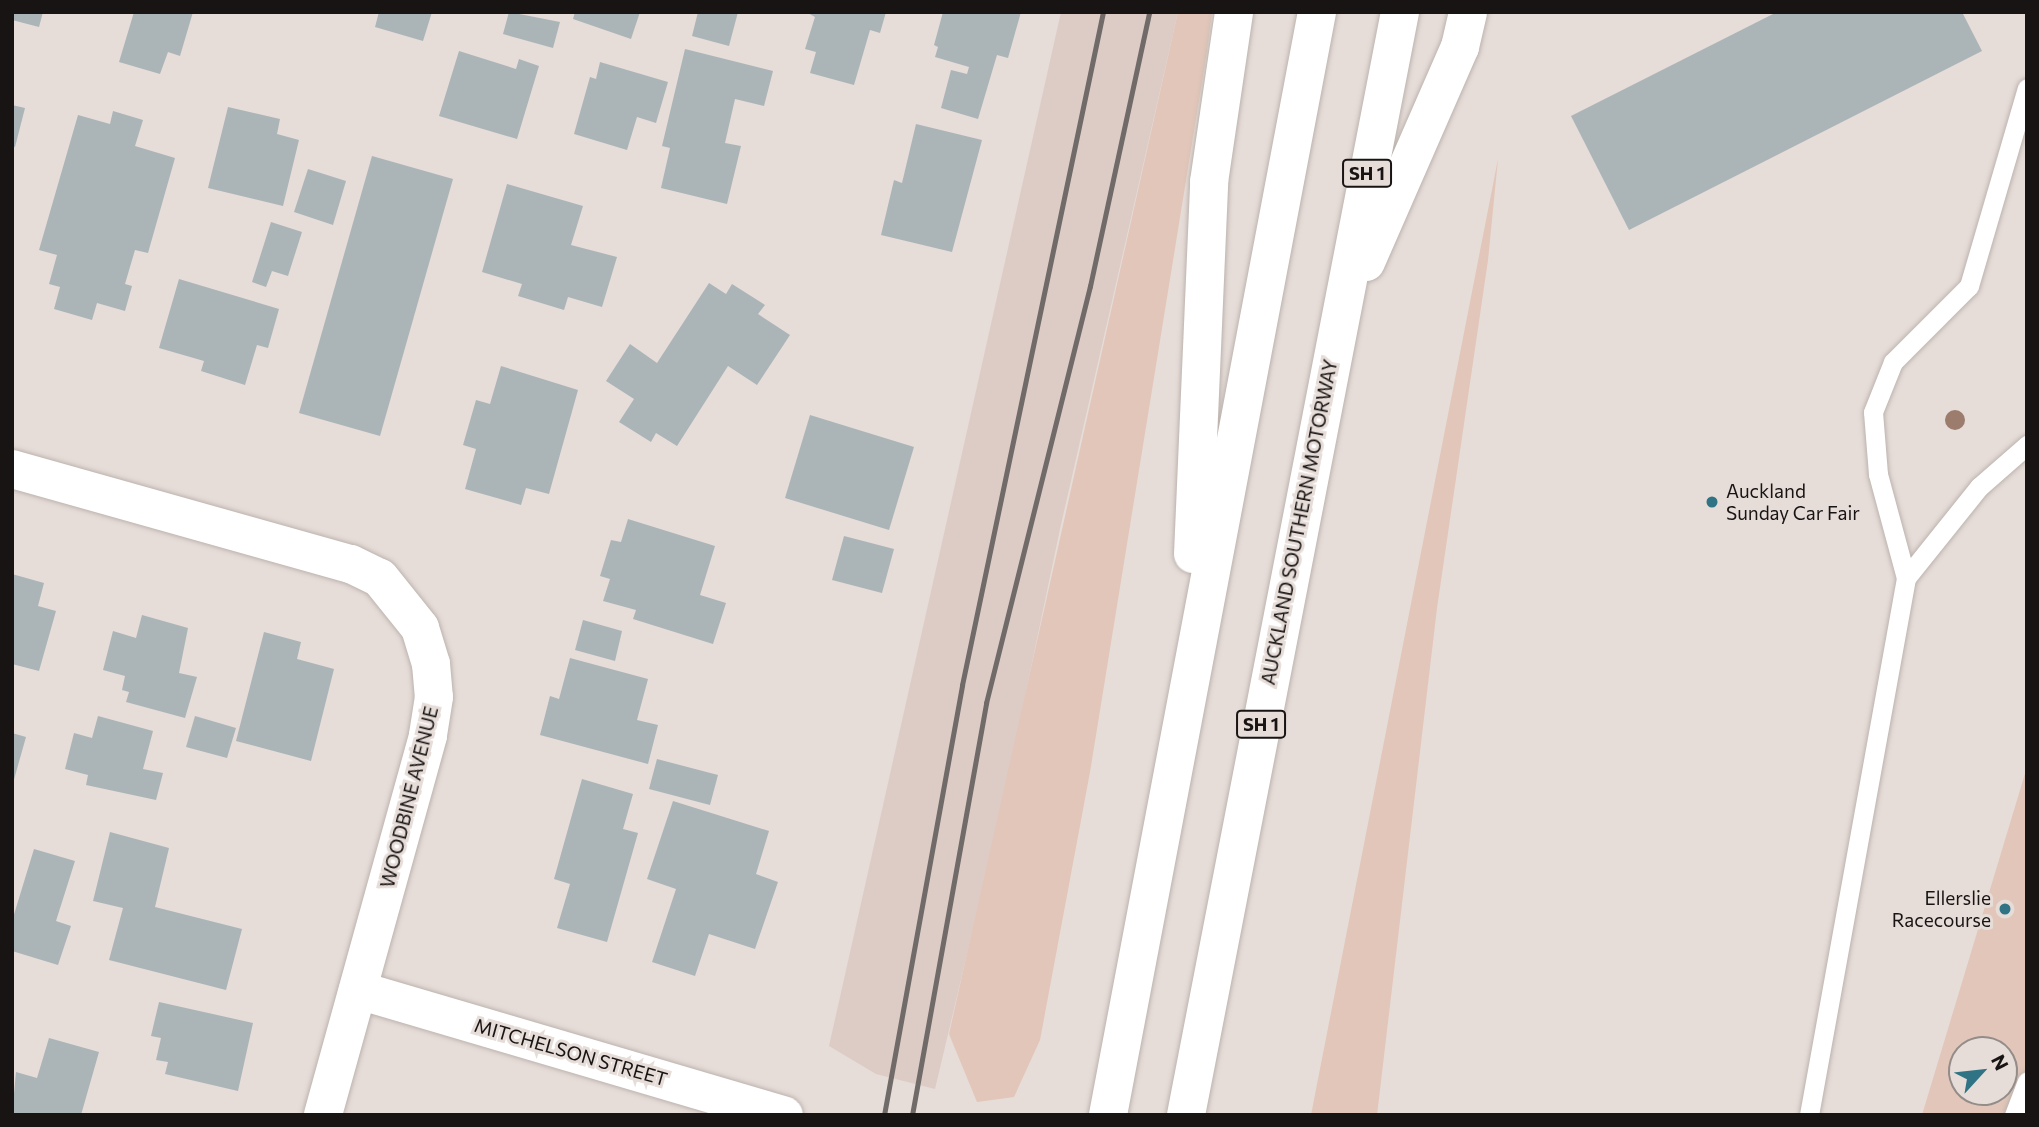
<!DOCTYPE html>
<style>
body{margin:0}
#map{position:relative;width:2039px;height:1127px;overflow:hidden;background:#e6dcd8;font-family:Commissioner,sans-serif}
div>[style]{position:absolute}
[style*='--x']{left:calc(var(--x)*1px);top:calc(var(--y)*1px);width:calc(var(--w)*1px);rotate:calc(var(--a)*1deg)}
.built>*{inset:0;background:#ddccc5}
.green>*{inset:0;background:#e1c6b9}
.building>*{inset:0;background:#abb5b8}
.roads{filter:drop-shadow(0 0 2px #bcb3ae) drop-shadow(0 0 2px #bcb3ae)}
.lane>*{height:19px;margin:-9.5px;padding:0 9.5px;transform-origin:9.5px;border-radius:9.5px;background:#fff}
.street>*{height:38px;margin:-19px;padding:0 19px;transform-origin:19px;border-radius:19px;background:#fff}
.highway>*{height:38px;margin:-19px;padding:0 19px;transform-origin:19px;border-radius:19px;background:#fff}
.rail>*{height:5px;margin:-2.5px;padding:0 2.5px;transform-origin:2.5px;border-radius:2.5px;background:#706a68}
.trees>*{width:20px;height:20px;margin:-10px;border-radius:50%;background:#9c7c6c}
.dots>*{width:19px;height:19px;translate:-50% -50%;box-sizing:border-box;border:4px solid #e6dcd8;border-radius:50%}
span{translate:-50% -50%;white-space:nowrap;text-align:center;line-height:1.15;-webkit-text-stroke:6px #e6dcd8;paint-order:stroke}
.shield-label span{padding:2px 5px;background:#e6dcd8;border:2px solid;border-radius:5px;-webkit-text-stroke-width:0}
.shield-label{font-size:18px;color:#171413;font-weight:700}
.poi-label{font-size:19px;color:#171413}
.left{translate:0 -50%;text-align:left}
.right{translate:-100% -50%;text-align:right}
.street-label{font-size:19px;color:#171413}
.frame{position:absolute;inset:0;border:14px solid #171413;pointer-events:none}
.north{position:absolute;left:1948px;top:1036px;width:70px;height:70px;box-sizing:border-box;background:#e6dcd8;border:2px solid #938c89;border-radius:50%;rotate:63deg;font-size:19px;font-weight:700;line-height:28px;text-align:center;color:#171413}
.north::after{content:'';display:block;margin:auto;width:24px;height:32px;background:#307384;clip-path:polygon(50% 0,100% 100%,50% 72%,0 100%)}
</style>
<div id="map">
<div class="built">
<i style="clip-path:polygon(1061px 12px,1178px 12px,1060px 529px,1001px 811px,935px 1089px,876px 1074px,829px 1046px)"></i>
</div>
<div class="green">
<i style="clip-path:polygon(1178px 12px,1212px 12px,1207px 51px,1090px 772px,1040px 1040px,1014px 1097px,977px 1102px,949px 1034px)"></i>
<i style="clip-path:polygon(1498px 159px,1488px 260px,1437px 608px,1377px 1115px,1311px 1115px)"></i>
<i style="clip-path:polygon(evenodd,2027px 767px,2027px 1115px,1922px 1115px,2027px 767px,1962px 1050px,2004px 1050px,2004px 1092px,1962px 1092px,1962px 1050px)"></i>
</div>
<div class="building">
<i style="clip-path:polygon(12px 12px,43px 12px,39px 27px,12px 20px)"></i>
<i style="clip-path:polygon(134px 12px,193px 12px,180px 56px,168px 52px,160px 74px,119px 62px)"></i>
<i style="clip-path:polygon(379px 12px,432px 12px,423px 41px,375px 27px)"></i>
<i style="clip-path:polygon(509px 12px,560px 22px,553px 48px,503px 34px)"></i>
<i style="clip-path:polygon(575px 12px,640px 12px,631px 39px,573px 19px)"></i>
<i style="clip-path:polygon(698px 12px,738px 12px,729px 46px,692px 36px)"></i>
<i style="clip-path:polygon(806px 12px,886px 12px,880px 33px,870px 30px,854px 85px,810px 73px,816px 52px,805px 49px,815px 17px)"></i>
<i style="clip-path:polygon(943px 12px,1021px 12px,1008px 58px,997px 55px,978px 119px,941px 108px,951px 70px,967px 74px,969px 67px,935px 57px,938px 47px,934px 45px)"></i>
<i style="clip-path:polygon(1777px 12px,1962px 12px,1982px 51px,1629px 230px,1571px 116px)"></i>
<i style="clip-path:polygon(685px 49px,773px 71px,764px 106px,735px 99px,725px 143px,741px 146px,727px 204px,661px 188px,670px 148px,662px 146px)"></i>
<i style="clip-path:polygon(459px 51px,516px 69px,519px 59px,539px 66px,517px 139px,439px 116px)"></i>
<i style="clip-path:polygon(600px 62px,668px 82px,656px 123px,637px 117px,627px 150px,574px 134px,590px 77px,596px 79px)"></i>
<i style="clip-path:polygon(12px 105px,25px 108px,15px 147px,12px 146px)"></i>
<i style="clip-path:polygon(228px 107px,280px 119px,277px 134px,299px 140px,283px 206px,208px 188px)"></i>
<i style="clip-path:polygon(113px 111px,143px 120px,135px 146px,175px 158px,148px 253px,135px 250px,125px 284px,132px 286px,125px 311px,97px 303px,92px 320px,54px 309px,60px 287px,49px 284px,57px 255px,39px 250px,78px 115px,110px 124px)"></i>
<i style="clip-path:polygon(916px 124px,982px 140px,952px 252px,881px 235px,894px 180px,902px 183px)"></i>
<i style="clip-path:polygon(372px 156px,453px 179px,380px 436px,299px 413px)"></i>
<i style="clip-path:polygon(308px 169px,346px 181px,333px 225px,294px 212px)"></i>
<i style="clip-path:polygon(507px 184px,583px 206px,571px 245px,617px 257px,602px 307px,568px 297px,564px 310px,518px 296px,522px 284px,482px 272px)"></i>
<i style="clip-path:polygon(271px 222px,302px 232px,288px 276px,272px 271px,266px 287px,252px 282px)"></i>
<i style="clip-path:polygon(179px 279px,279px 309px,268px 348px,257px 345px,245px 385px,201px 371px,204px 361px,159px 348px)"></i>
<i style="clip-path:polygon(709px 283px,726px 294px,732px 284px,765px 305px,758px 314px,790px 335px,757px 385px,728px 366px,677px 446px,656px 433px,651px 442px,619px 422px,634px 399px,606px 381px,630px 344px,657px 363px)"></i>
<i style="clip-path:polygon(501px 366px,578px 390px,549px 494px,526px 488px,521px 505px,465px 489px,476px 449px,463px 445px,476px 400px,490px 404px)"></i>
<i style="clip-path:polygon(810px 415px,914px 447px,889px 530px,785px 498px)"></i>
<i style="clip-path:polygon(628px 519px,715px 546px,700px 595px,726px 603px,713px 644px,633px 619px,636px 610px,603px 601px,610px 579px,600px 576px,611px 540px,621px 542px)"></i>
<i style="clip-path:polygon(844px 536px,894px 549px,882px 593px,832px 580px)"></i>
<i style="clip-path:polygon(12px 574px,44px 583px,38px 606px,56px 611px,39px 671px,12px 664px)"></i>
<i style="clip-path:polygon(142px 615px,188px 628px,179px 673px,197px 677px,185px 718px,126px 702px,129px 692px,122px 690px,125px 676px,103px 670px,113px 631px,136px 638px)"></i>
<i style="clip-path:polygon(583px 620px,622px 631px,615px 661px,575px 650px)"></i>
<i style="clip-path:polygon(264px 632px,301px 642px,297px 659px,334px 669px,311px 761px,236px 741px)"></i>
<i style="clip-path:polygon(570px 658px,648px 679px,637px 720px,658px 725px,648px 764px,540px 735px,550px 696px,559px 699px)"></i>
<i style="clip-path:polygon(98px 716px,153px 731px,143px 769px,163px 773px,156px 800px,86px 785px,88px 775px,65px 769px,74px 733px,92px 738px)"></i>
<i style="clip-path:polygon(195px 716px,236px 728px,227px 758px,186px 747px)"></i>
<i style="clip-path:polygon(12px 733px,26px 737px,13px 783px,12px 783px)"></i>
<i style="clip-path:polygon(657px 759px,718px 775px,710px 805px,649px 789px)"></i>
<i style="clip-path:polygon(582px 779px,633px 794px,623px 829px,638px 833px,607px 942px,557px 928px,570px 884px,554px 879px)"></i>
<i style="clip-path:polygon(673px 801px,769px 831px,756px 874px,778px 882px,755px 949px,709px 934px,695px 976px,652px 962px,676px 889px,647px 879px)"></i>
<i style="clip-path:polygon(110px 832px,169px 848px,155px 907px,242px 929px,226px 990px,109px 960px,123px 908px,93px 901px)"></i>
<i style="clip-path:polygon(34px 849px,75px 861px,56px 921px,71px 926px,58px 965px,12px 951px,12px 921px)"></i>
<i style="clip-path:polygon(159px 1002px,253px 1023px,238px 1091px,165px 1074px,168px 1062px,156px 1060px,161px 1038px,151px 1036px)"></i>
<i style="clip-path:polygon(49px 1038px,99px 1052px,81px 1115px,12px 1115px,16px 1072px,37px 1078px)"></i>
</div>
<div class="roads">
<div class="lane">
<i style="--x:1906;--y:578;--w:117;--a:-51.3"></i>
<i style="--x:1979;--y:487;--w:64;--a:-41.2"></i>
<i style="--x:1809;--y:1115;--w:546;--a:-79.76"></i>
<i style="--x:1906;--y:578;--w:108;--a:-105.1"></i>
<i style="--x:1878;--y:474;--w:62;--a:-94.6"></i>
<i style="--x:1873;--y:412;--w:54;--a:-68.2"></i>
<i style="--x:1893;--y:362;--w:107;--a:-45"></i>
<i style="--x:1969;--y:286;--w:206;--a:-73.7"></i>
<i style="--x:2014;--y:1115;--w:36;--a:-69"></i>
</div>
<div class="street">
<i style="--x:12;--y:469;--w:352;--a:15.7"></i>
<i style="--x:351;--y:564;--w:32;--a:26"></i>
<i style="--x:380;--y:578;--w:64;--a:51.3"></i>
<i style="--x:420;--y:628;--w:38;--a:73"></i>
<i style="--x:431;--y:664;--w:33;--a:85"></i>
<i style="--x:434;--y:697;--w:39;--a:99"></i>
<i style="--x:428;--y:736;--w:393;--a:105.5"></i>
<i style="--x:358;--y:990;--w:444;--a:16.4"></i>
</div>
<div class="highway">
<i style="--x:1366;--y:262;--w:235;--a:-66.4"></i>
<i style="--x:1460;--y:47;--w:36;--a:-77"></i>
<i style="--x:1193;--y:554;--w:372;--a:-87.5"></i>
<i style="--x:1209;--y:182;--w:172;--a:-81.6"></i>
<i style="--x:1108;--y:1115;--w:1123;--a:-79.27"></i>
<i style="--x:1186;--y:1115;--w:1124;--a:-79.02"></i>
</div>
</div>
<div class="rail">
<i style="--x:884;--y:1115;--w:437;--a:-79.7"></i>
<i style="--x:962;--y:685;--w:688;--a:-78.17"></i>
<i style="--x:912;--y:1115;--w:419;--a:-79.8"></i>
<i style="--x:986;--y:703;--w:430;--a:-76"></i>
<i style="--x:1090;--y:286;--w:280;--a:-77.8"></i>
</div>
<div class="trees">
<i style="left:1955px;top:420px"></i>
</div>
<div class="dots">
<i style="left:1712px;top:502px;background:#307384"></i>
<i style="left:2005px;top:909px;background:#307384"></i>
</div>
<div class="shield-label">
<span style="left:1367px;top:173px">SH 1</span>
<span style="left:1261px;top:724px">SH 1</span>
</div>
<div class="poi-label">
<span class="left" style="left:1726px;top:502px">Auckland<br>Sunday Car Fair</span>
<span class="right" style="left:1991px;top:909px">Ellerslie<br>Racecourse</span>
</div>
<div class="street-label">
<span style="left:1299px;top:522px;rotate:-79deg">AUCKLAND SOUTHERN MOTORWAY</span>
<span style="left:409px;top:797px;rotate:-76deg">WOODBINE AVENUE</span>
<span style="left:571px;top:1052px;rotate:16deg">MITCHELSON STREET</span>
</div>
<div class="frame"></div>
<div class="north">N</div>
</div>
